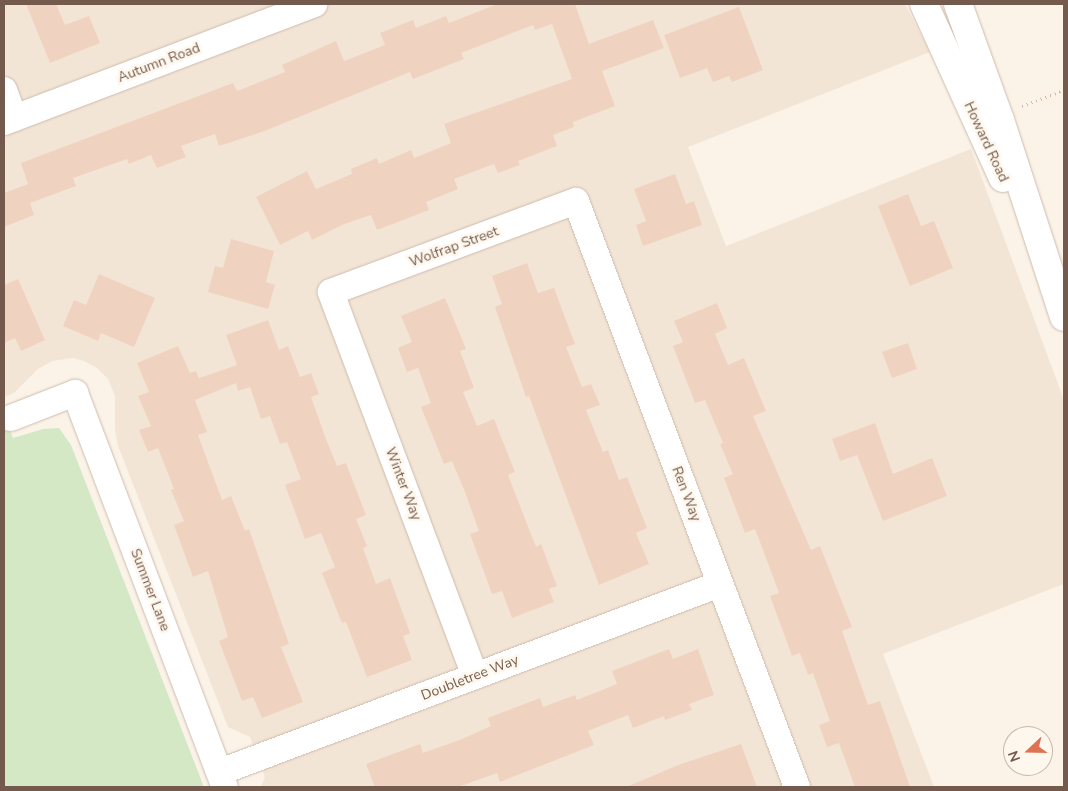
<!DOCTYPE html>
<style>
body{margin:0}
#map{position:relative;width:1068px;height:791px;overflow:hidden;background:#fbf3e7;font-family:"Nunito Sans",sans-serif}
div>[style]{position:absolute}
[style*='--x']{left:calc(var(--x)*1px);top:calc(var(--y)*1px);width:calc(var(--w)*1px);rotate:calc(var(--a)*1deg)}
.residential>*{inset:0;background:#f3e5d5}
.green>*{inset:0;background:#d4e8c6}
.building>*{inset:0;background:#efd3c0}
.path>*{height:3px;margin-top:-1.5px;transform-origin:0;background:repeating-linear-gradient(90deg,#d4b6a3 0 1px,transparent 0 5px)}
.roads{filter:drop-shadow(0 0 1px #cdbbad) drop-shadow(0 0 1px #cdbbad)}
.street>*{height:26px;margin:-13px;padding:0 13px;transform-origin:13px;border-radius:13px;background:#fff}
.secondary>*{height:28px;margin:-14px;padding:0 14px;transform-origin:14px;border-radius:14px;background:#fff}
span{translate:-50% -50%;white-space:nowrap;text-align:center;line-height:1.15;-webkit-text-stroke:5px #fef7ed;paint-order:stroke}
.street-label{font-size:14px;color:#745a4c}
.frame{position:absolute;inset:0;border:5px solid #745a4c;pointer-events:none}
.north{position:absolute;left:1003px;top:726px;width:50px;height:50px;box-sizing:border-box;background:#fef7ed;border:1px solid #c7b8ad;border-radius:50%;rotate:249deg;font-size:14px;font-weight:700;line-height:20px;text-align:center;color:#745a4c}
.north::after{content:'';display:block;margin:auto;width:18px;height:22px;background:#df7252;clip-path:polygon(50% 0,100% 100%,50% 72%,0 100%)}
</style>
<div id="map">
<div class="residential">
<i style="clip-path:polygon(4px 4px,905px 4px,930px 52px,688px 147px,726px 246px,971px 149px,1064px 400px,1064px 584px,883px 654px,934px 787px,261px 787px,265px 777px,250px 737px,228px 727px,118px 446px,115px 430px,115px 396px,108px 379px,97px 368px,84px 361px,73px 358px,52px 361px,38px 369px,14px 393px,4px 397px)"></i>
</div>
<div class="green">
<i style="clip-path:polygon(4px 415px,13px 438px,43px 429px,59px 428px,71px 445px,204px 787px,4px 787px)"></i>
</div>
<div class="building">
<i style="clip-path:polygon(26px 4px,56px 4px,65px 25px,89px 16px,100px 43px,50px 63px)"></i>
<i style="clip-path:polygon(498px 4px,575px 4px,589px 44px,653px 20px,664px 48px,602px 71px,615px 106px,573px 122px,574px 127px,553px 135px,557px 146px,518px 161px,520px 165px,498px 173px,494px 164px,454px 179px,458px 189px,426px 202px,429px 210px,377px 230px,371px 215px,344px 224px,312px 240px,308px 231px,280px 245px,256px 197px,307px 171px,316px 189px,352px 174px,351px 169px,377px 158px,379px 164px,411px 150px,414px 158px,451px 143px,444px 124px,572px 79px,552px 24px,535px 30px,533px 25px,461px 53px,464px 59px,413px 79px,410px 72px,262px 132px,219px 146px,215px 134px,181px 146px,186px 157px,157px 168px,151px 155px,129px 164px,127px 159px,73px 178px,76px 186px,30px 203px,34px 215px,4px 227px,4px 193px,28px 184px,21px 163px,233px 83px,237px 91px,285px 72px,282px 65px,336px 41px,344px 61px,385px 45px,380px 33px,413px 20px,416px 28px,446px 16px,449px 23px)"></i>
<i style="clip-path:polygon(739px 7px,763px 70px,732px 82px,729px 76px,713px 82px,707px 68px,680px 78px,664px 35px)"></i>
<i style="clip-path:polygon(675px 174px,686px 204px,694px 201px,702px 225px,643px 246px,636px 225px,646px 221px,634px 189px)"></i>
<i style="clip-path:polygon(908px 194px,921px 226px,934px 221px,953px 268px,910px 286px,878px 206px)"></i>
<i style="clip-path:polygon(231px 239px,274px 251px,266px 282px,275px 285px,268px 309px,208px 292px,215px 266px,223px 268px)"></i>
<i style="clip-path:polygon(527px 263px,538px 293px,554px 288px,575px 344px,566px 347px,582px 387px,591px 384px,600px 405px,586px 410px,603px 452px,608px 450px,619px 480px,627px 477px,647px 528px,636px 533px,649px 564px,599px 585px,529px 396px,526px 397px,495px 307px,502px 304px,492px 276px)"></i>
<i style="clip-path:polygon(99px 274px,155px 298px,134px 347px,101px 333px,98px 341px,63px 326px,74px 300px,86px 305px)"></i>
<i style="clip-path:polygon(18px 279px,45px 340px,21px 351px,15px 338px,4px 343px,4px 285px)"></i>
<i style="clip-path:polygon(445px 298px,466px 349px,460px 351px,474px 388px,463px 392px,477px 426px,494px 419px,515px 472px,508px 475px,536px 547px,541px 544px,557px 586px,549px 589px,554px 602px,512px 618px,502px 591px,492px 594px,470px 534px,479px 531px,465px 492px,452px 461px,444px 464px,421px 407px,431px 403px,418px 368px,407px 372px,398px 348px,412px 342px,401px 316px)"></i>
<i style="clip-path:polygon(717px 303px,727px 328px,715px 334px,728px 365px,744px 358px,766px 411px,753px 416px,811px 550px,820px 546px,852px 627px,842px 631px,868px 705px,880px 701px,910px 787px,855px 787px,839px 743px,827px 747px,819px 725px,830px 721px,813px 673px,808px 675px,800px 653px,792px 656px,770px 596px,779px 593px,769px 566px,755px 529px,745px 533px,724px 478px,733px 474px,720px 444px,723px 443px,705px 400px,695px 403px,673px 346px,683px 342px,674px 321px)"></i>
<i style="clip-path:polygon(268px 320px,279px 350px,288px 346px,300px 377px,311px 373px,319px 394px,311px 397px,326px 439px,337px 466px,346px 463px,366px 515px,356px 519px,367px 546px,363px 548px,376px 584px,390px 578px,410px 633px,403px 636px,412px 660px,367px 677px,346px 622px,342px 623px,322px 573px,335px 567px,321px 533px,305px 539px,285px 485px,301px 479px,287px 442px,280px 444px,270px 416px,261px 419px,250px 387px,238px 391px,236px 383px,195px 400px,207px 432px,198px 435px,222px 500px,231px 496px,245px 531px,249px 529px,289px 644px,281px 647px,303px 702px,262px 718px,253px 697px,242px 701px,219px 641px,228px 637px,208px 571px,193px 577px,174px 525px,184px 521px,171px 490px,174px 489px,158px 448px,148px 452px,139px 430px,151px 426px,138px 396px,149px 392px,137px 363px,178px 346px,190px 373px,196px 371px,199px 378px,237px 365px,226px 335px)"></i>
<i style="clip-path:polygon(908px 343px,917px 369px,892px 378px,882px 352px)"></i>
<i style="clip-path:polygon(875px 423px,893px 474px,932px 458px,947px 496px,883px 521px,857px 455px,840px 461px,832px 439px)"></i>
<i style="clip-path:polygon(669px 649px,673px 659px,698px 649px,714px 695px,689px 704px,692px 710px,665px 720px,664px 716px,633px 728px,628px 715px,588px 731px,594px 745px,500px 782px,497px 773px,458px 787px,375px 787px,366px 764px,420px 744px,423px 753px,462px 739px,491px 726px,488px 718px,540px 698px,543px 707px,575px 695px,577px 700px,617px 684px,612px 671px)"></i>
<i style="clip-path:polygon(741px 744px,757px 787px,626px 787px,681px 764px)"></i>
</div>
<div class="path">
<i style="--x:1022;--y:106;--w:45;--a:-20.9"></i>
</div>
<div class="roads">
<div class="street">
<i style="--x:4;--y:90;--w:30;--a:70"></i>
<i style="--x:4;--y:122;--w:332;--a:-20.8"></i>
<i style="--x:11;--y:418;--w:69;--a:-21.3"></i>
<i style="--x:75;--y:393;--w:422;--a:69.2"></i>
<i style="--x:475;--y:676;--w:410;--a:-110.6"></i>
<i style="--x:331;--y:292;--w:261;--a:-20.4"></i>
<i style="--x:576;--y:201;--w:626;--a:69.34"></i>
<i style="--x:220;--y:772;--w:534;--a:-20.61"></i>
</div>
<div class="secondary">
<i style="--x:924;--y:4;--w:191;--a:65.6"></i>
<i style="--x:958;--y:4;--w:123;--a:70.1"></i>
<i style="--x:1000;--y:120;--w:207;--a:72"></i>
</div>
</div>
<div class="street-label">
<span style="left:159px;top:63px;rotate:-21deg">Autumn Road</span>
<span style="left:986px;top:142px;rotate:65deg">Howard Road</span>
<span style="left:454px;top:247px;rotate:-20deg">Wolfrap Street</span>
<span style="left:403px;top:484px;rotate:69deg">Winter Way</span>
<span style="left:686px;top:494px;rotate:69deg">Ren Way</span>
<span style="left:150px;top:590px;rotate:69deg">Summer Lane</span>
<span style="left:470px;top:678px;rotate:-21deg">Doubletree Way</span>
</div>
<div class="frame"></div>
<div class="north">N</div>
</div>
